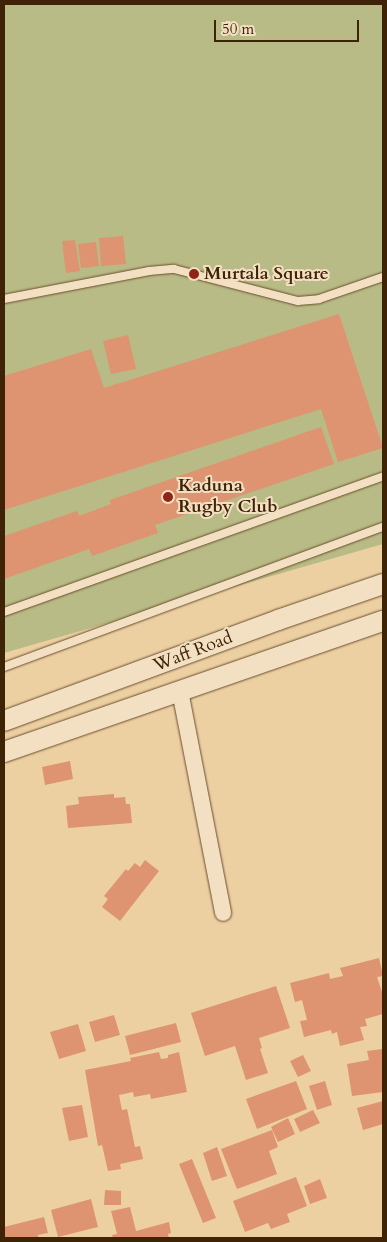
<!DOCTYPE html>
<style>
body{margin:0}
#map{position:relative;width:387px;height:1242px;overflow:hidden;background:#edd0a2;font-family:Cardo,serif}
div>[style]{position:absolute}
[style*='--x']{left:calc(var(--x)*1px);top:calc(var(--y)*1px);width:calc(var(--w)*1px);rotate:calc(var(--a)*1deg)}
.green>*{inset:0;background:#b8bb85}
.building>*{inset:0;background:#de9470}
.roads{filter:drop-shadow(0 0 1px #6a4e2e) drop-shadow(0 0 1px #6a4e2e)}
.service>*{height:8px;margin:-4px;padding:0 4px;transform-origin:4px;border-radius:4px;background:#f3e0c3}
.minor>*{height:16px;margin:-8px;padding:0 8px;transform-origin:8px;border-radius:8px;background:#f3e0c3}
.tertiary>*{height:20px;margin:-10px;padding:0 10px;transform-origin:10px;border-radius:10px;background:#f3e0c3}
.dots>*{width:14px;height:14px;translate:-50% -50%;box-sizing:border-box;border:2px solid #f3e0c3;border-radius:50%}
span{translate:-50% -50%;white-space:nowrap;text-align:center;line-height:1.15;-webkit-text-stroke:4px #f3e0c3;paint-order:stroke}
.poi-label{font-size:18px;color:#3f2307;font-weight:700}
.left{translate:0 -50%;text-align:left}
.street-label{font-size:18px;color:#3f2307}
.frame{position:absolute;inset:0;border:5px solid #3f2307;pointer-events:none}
.scale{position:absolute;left:214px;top:20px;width:145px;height:22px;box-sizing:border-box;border:2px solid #3f2307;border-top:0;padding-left:6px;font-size:15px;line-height:18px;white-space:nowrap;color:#3f2307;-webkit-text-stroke:4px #f3e0c3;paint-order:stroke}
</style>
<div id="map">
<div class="green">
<i style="clip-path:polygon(4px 4px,383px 4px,383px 544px,4px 653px)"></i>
</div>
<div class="building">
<i style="clip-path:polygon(123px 236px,126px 264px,101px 266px,99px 238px)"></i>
<i style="clip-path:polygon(75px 240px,80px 271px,66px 273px,62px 241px)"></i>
<i style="clip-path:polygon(96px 242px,99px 266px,81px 268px,78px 244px)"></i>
<i style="clip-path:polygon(339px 314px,383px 448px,338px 462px,321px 409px,4px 510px,4px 376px,91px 349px,104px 388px)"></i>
<i style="clip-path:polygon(128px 335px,136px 369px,111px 374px,103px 341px)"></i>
<i style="clip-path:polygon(321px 427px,334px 464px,155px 525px,158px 533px,92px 556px,89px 549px,4px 579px,4px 536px,77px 511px,79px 516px,111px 504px,110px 500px)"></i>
<i style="clip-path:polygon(70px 761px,73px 779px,45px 785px,42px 767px)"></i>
<i style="clip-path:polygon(114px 794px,114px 798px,125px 797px,126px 804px,130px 804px,132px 823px,68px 828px,66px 806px,79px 804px,78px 797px)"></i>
<i style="clip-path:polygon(145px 860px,159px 871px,120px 921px,102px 907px,108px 899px,104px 896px,126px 869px,128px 871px,135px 863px,140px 867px)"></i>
<i style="clip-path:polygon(379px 958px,383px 976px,377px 977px,383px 995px,383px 1014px,365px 1019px,367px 1026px,360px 1027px,364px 1040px,340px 1046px,337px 1032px,332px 1034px,331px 1030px,304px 1037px,300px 1021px,307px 1020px,302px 1000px,295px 1002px,290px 983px,329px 973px,330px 979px,343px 976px,340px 968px)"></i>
<i style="clip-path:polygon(276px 986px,290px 1028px,259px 1038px,262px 1048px,260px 1049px,268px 1073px,246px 1080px,235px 1046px,205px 1056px,191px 1013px)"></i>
<i style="clip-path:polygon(114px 1015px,120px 1035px,95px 1042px,89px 1022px)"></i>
<i style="clip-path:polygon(176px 1023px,181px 1042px,130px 1055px,125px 1036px)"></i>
<i style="clip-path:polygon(78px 1024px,86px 1051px,59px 1059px,50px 1032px)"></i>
<i style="clip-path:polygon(382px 1049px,383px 1092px,352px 1096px,347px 1064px,369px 1060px,367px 1051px)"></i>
<i style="clip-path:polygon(159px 1052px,161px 1059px,168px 1058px,168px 1055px,179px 1052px,187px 1092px,151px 1099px,150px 1094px,134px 1097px,133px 1092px,119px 1095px,122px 1110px,127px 1109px,135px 1147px,140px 1146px,143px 1159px,120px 1164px,121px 1169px,108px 1171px,102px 1145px,98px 1146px,85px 1070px,131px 1061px,130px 1058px)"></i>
<i style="clip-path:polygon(303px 1055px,311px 1071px,298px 1077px,290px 1061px)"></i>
<i style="clip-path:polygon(296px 1081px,307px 1109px,257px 1129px,246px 1099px)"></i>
<i style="clip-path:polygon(325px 1081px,332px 1105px,317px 1110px,309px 1086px)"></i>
<i style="clip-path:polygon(383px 1101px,383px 1124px,363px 1130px,357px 1108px)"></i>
<i style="clip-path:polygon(82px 1105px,88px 1137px,69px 1141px,62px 1108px)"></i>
<i style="clip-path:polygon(313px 1110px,320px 1123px,300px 1132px,294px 1119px)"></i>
<i style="clip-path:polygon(288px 1118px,295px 1134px,278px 1142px,271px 1127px)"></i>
<i style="clip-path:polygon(272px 1130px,278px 1147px,269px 1151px,277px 1174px,237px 1189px,221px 1149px)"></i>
<i style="clip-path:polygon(217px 1147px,227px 1176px,212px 1181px,203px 1153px)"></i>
<i style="clip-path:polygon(192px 1159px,216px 1218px,203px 1223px,179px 1164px)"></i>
<i style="clip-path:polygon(296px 1177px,307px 1206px,287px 1214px,290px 1222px,271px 1229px,268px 1223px,245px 1232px,233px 1201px)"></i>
<i style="clip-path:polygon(320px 1179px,327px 1198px,310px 1204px,304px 1186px)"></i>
<i style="clip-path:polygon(105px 1190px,121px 1191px,121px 1205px,104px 1205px)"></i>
<i style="clip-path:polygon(91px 1199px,98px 1227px,58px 1237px,51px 1210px)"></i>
<i style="clip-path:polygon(130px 1207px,136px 1231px,169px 1222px,171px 1233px,168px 1234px,169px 1238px,113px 1238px,112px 1235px,117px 1234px,111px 1211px)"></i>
<i style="clip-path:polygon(44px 1217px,48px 1233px,38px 1235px,39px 1238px,4px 1238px,4px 1227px)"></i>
</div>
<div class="roads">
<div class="service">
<i style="--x:4;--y:299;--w:148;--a:-10.9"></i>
<i style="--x:149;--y:271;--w:25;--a:-5"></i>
<i style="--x:174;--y:269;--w:128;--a:14.5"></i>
<i style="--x:298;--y:301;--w:21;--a:-5"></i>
<i style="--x:319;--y:299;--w:68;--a:-19"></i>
<i style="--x:4;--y:612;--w:403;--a:-19.7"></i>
<i style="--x:4;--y:667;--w:404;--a:-20.3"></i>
</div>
<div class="minor">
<i style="--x:180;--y:691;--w:226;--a:79"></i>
</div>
<div class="tertiary">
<i style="--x:4;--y:721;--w:292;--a:-20.2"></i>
<i style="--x:278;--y:620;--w:111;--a:-18.9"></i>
<i style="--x:4;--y:752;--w:401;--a:-19.1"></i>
</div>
</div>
<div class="dots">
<i style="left:194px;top:274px;background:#8f2418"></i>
<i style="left:168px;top:497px;background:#8f2418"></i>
</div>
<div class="poi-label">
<span class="left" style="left:204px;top:274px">Murtala Square</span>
<span class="left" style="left:178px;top:497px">Kaduna<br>Rugby Club</span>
</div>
<div class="street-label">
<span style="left:193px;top:652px;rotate:-21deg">Waff Road</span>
</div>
<div class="frame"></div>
<div class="scale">50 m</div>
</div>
